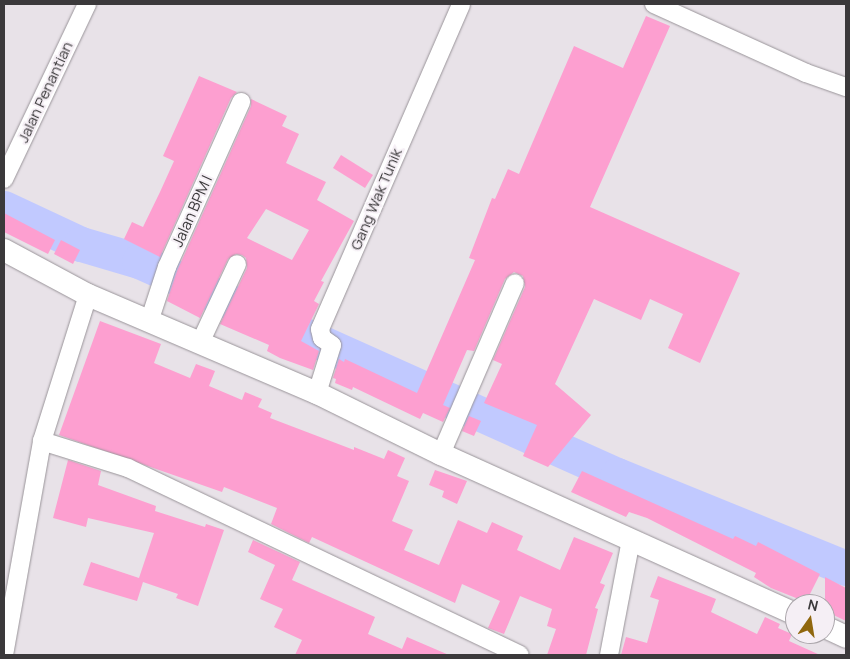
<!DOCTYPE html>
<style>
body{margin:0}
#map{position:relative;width:850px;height:659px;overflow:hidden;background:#e8e2e8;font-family:Manrope,sans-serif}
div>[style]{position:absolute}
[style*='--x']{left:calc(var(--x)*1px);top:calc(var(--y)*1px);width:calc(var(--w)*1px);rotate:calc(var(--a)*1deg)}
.river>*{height:35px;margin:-17.5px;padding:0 17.5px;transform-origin:17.5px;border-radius:17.5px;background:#c1c9ff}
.building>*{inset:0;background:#fd9fd0}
.roads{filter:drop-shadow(0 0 1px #999499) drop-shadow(0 0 1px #999499)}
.minor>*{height:18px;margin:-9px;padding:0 9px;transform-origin:9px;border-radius:9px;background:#fff}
.tertiary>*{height:22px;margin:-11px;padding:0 11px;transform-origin:11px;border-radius:11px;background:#fff}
span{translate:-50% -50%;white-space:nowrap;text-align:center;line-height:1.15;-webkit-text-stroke:4px #f5eff5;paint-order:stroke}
.street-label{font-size:15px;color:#3b393b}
.frame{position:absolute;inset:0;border:5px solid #3b393b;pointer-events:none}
.north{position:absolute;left:785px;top:594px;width:50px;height:50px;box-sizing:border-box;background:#f5eff5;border:1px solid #aba6ab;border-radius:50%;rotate:13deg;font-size:14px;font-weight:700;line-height:20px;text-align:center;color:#3b393b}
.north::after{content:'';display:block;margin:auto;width:18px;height:22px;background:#90670e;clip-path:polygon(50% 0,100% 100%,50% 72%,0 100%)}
</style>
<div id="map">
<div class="river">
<i style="--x:4;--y:208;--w:85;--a:25.1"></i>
<i style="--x:81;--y:244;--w:60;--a:16.3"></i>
<i style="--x:139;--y:261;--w:524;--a:24.12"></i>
<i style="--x:617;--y:475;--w:247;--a:22.1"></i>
</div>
<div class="building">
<i style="clip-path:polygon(646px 16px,670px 26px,590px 207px,740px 273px,700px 363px,668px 348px,683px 314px,650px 299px,641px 320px,594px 299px,555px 384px,591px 415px,548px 467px,523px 456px,537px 425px,484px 403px,502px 364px,493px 360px,525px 287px,523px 276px,514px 272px,505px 279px,474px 351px,467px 350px,443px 405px,450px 408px,443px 422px,423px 413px,420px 419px,353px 387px,352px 390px,335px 383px,336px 379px,333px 378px,339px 359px,344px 362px,345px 359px,417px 393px,475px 260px,469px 258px,492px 198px,495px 199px,508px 169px,519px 174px,574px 46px,623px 68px)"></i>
<i style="clip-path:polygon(199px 76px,237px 92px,231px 98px,160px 257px,124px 239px,132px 222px,143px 227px,160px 192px,174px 161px,163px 156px)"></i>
<i style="clip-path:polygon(evenodd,251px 99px,287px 116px,282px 126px,299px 134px,286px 163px,326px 182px,317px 200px,354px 221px,321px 281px,324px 282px,314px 301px,319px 304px,301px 341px,319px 351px,313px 370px,280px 358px,267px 351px,269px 345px,220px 324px,247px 268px,246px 258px,242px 255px,236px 254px,228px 259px,200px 318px,167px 301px,177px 271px,251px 106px,251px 99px,266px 209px,309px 230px,292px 260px,247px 238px,266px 209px)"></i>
<i style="clip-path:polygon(341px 155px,373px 175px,365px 188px,333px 168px)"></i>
<i style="clip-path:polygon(4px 213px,55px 240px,48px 254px,4px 232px)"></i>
<i style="clip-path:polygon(61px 240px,80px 250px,73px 264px,54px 254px)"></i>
<i style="clip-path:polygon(100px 321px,161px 344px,154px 363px,190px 378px,196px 364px,215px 371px,209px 386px,242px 400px,245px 392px,262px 399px,258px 407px,272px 413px,270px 418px,354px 450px,354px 447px,384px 459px,388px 450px,405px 458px,397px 476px,409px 481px,392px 521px,413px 530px,404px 550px,439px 565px,458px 520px,487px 533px,492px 522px,523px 536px,517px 550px,560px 570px,574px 537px,613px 553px,600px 583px,605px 585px,595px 608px,598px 609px,586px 655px,547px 655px,556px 629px,547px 626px,552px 609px,520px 596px,504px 634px,488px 628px,500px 601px,462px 584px,455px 603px,312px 537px,309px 543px,271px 524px,277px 508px,224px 487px,222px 492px,59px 435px)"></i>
<i style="clip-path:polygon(469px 416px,481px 421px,474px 436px,462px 431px)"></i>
<i style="clip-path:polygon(68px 460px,101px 471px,98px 485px,156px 506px,155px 511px,205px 527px,206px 524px,224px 530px,198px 606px,176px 598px,178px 594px,143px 582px,137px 601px,83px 585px,91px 562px,139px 578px,154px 533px,88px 518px,86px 527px,53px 518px)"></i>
<i style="clip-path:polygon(435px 470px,467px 481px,457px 504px,442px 497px,444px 491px,429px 485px)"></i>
<i style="clip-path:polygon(582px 471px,733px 539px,735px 536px,756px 546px,758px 542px,820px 574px,806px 602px,771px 588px,754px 577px,756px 573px,647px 518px,629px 512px,626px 517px,571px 492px)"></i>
<i style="clip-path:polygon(253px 540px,300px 562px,292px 580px,375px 617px,368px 634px,402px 649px,407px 637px,449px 655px,295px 655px,302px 640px,274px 627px,283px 609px,260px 599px,275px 565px,248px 552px)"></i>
<i style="clip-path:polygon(658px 576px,716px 599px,711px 612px,757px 634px,765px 617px,780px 624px,778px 628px,792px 634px,789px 641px,820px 655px,621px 655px,626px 637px,647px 643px,659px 600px,650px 597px)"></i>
<i style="clip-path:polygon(825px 577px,846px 588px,846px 621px,825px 611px)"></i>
</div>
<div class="roads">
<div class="minor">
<i style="--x:654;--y:4;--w:167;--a:24.4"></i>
<i style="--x:806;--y:73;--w:42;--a:19.3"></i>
<i style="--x:4;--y:179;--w:194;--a:-64.6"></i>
<i style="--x:149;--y:322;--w:58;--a:-71.9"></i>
<i style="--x:167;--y:267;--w:181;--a:-65.8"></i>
<i style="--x:200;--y:343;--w:87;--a:-64.9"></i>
<i style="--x:317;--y:393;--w:50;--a:-72.6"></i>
<i style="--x:332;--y:345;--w:12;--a:-145"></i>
<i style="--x:322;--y:338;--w:9;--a:-103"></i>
<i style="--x:320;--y:329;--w:354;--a:-66.5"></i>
<i style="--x:42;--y:441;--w:90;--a:17.4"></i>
<i style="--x:128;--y:468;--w:434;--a:25.5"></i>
<i style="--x:441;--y:454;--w:186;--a:-66.6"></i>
<i style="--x:4;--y:655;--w:217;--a:-79.9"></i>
<i style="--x:42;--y:441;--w:153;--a:-72.5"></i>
<i style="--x:609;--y:655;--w:117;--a:-79.2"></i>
</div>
<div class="tertiary">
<i style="--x:4;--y:250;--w:95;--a:28.2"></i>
<i style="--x:88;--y:295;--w:249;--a:23.2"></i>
<i style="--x:317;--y:393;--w:138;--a:26.2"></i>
<i style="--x:441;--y:454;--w:388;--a:24.3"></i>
<i style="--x:825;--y:627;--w:23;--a:25"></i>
</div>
</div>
<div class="street-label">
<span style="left:45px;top:92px;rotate:-65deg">Jalan Penantian</span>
<span style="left:376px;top:199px;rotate:-67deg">Gang Wak Tunik</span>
<span style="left:192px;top:211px;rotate:-66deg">Jalan BPM I</span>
</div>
<div class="frame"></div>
<div class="north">N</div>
</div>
